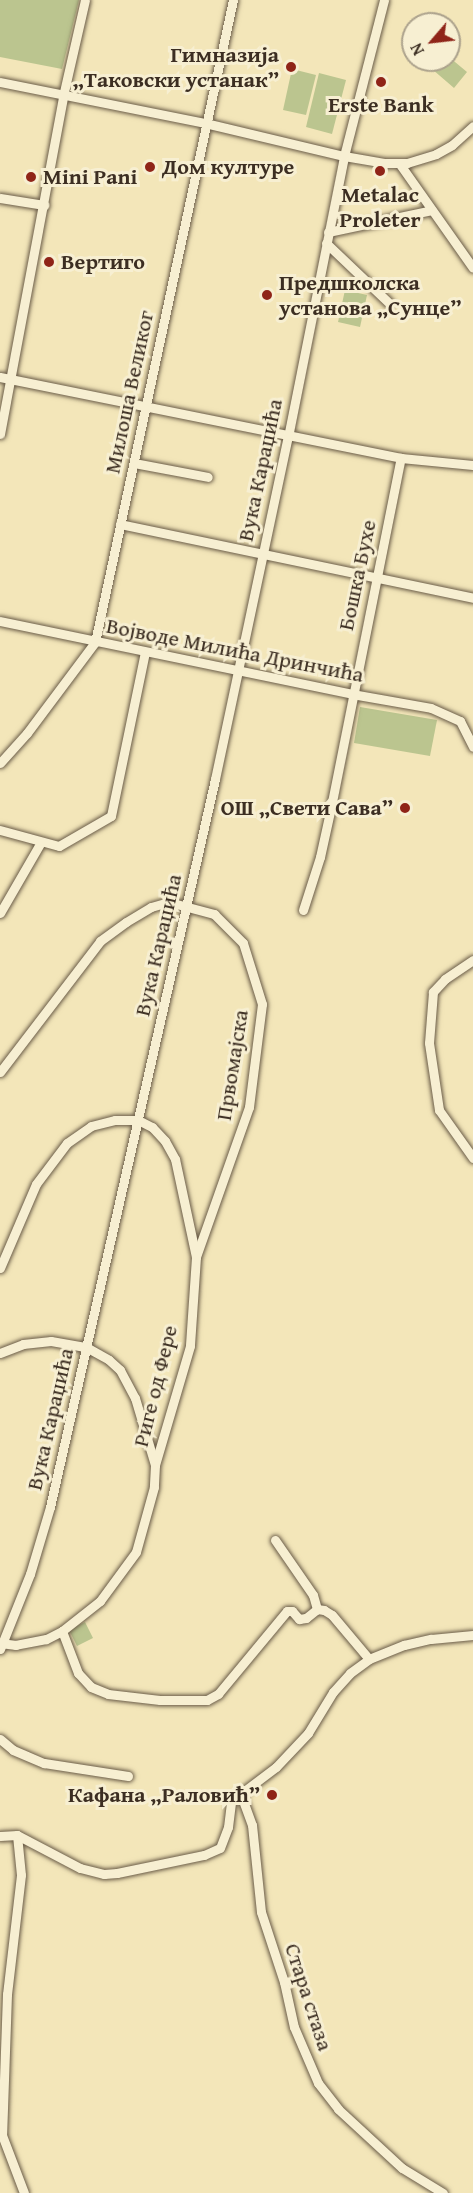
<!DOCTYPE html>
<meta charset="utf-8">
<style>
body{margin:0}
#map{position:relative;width:473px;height:2193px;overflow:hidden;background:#f3e6b9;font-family:"Gentium Book Plus",serif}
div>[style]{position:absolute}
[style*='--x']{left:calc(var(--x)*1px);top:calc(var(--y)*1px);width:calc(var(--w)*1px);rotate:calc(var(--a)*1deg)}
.green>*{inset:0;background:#bbc58f}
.roads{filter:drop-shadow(0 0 2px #6a5c48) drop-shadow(0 0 2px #6a5c48)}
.minor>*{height:9px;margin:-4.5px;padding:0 4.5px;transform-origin:4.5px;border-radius:4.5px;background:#f7efd2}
.dots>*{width:16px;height:16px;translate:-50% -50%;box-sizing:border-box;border:3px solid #f7efd2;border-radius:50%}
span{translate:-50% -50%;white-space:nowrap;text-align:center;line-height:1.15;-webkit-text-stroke:6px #f7efd2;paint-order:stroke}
.poi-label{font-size:22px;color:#3c2e22;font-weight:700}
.right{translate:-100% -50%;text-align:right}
.left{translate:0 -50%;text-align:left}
.street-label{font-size:22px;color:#3c2e22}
.north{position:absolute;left:401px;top:12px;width:60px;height:60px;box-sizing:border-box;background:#f7efd2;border:2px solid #aca28c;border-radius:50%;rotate:242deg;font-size:16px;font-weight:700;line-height:24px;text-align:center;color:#3c2e22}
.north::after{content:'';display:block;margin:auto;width:21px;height:27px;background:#8f2418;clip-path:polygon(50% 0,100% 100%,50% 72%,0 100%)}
</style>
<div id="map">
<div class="green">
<i style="clip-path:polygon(0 0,79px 0,62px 69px,0 57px)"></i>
<i style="clip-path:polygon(449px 57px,467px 72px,454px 88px,425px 63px,427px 60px,449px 60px)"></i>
<i style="clip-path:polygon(292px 69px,316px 75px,306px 115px,283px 110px)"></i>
<i style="clip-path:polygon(319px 73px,346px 80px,332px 134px,306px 127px)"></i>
<i style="clip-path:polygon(345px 290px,367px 295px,360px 327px,338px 322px)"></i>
<i style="clip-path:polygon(360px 707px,437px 720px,430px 756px,354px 743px)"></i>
<i style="clip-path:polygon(85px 1622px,93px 1638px,77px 1646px,69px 1630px)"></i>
</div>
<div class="roads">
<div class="minor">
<i style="--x:0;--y:82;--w:209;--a:11.3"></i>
<i style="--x:205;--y:123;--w:143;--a:13.4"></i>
<i style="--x:344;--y:156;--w:42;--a:9.7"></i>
<i style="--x:385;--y:163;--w:22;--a:0"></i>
<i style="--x:407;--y:163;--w:30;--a:-17"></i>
<i style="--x:436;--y:154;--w:18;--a:-29"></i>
<i style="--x:452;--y:145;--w:28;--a:-42"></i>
<i style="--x:399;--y:163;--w:128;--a:54.8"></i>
<i style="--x:0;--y:198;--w:45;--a:9"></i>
<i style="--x:328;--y:232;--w:106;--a:-11.9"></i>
<i style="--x:326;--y:243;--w:87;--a:43.6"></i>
<i style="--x:0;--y:377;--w:409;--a:11.4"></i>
<i style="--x:401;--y:458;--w:72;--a:5.6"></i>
<i style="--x:0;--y:434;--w:344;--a:-79.4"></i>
<i style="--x:63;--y:96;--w:98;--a:-77.1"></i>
<i style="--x:134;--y:463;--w:75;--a:10.7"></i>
<i style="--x:120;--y:524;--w:361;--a:11.8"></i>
<i style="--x:0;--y:621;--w:359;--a:11.7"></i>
<i style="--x:352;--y:694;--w:80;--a:10"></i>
<i style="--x:431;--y:708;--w:32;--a:24"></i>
<i style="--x:460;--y:721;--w:29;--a:63"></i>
<i style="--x:0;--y:763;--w:40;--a:-48"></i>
<i style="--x:27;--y:733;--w:114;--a:-53.2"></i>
<i style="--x:95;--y:642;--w:657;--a:-77.87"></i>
<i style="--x:0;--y:830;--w:61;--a:15.2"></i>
<i style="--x:59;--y:846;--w:60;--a:-30"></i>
<i style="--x:111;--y:816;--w:167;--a:-78.3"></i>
<i style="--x:303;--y:910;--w:56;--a:-72.2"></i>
<i style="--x:320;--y:857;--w:51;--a:-77.6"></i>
<i style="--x:331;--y:807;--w:356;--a:-78.7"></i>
<i style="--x:0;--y:913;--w:82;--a:-60"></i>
<i style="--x:473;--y:960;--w:34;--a:146"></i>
<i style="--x:445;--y:979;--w:18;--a:133"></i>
<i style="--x:433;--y:992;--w:51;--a:94.5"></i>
<i style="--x:429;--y:1043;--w:68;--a:81.5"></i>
<i style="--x:439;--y:1110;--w:59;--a:54.7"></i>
<i style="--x:0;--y:1072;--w:165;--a:-52.6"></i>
<i style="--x:100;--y:941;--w:32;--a:-36"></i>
<i style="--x:126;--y:922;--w:29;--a:-31"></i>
<i style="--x:151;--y:907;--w:19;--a:-16"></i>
<i style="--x:169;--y:902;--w:47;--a:14.9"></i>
<i style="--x:214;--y:914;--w:41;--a:45"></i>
<i style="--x:243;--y:943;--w:64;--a:72.7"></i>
<i style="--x:262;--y:1004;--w:104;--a:97.2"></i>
<i style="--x:249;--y:1107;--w:159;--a:109.5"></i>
<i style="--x:0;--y:1268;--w:91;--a:-66.8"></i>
<i style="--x:36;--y:1184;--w:51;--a:-52.9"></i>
<i style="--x:67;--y:1143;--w:29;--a:-35"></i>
<i style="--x:91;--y:1126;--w:25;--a:-14"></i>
<i style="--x:115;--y:1120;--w:23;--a:0"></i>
<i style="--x:138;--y:1120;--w:16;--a:27"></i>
<i style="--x:152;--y:1127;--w:19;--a:47"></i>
<i style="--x:165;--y:1141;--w:21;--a:61"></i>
<i style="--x:175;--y:1159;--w:100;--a:77.9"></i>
<i style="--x:196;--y:1257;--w:89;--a:93.9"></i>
<i style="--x:190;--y:1346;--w:124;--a:106.4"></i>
<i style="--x:0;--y:1353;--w:25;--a:-21"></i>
<i style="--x:23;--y:1344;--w:28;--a:-6"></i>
<i style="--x:51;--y:1341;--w:36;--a:10"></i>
<i style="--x:86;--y:1347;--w:26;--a:29"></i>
<i style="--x:109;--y:1360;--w:15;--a:42"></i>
<i style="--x:120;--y:1370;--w:32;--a:62"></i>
<i style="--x:135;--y:1398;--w:70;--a:73.4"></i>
<i style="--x:155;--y:1465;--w:22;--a:93"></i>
<i style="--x:154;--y:1487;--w:67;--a:105.5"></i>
<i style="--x:136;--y:1552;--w:61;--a:126.3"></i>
<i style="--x:100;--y:1601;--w:48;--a:141.7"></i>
<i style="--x:62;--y:1631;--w:18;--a:153"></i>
<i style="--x:46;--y:1639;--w:31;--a:169"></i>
<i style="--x:16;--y:1645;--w:16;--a:-173"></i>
<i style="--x:275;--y:1540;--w:67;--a:55.4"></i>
<i style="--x:313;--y:1595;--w:15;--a:74"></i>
<i style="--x:62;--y:1631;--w:45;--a:69.1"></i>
<i style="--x:78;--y:1673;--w:19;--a:47"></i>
<i style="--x:91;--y:1687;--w:18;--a:22"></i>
<i style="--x:108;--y:1694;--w:52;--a:6.6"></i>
<i style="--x:160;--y:1700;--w:47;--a:0"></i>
<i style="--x:207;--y:1700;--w:13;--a:-29"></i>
<i style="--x:218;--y:1694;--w:108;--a:-50.3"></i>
<i style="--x:287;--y:1611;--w:5;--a:0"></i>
<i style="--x:292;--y:1611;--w:11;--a:49"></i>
<i style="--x:299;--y:1619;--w:7;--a:-8"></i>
<i style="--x:306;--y:1618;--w:14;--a:-39"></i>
<i style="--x:317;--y:1609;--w:7;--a:8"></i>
<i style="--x:324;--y:1610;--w:9;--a:32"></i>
<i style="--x:332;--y:1615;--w:57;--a:49.9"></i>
<i style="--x:0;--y:1649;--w:81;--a:-68.2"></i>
<i style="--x:30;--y:1574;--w:70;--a:-73.4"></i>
<i style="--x:50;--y:1507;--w:746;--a:-77.23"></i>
<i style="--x:215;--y:779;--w:350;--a:-78"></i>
<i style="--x:288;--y:437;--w:287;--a:-78.7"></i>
<i style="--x:344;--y:156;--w:161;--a:-75.6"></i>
<i style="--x:0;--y:1739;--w:17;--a:40"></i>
<i style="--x:13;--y:1750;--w:34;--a:23"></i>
<i style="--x:44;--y:1763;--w:85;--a:8.8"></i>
<i style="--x:241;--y:1795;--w:32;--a:70"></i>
<i style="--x:252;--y:1825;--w:87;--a:84.1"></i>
<i style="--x:261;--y:1912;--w:74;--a:71.8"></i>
<i style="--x:284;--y:1982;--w:46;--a:77.5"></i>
<i style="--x:294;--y:2027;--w:61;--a:66.8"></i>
<i style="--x:318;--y:2083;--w:33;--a:52"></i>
<i style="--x:338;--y:2109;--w:87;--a:42.7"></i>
<i style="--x:402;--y:2168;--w:48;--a:31.4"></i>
<i style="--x:17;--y:1835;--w:40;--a:84.3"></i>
<i style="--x:21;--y:1875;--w:120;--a:96.7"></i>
<i style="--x:7;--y:1994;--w:141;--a:92"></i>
<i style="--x:2;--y:2135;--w:62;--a:69.2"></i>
<i style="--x:0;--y:1836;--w:17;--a:-3"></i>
<i style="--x:17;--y:1835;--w:71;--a:27.6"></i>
<i style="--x:80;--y:1868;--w:25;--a:14"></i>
<i style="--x:104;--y:1874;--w:13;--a:-4"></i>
<i style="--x:117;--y:1873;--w:89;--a:-11.7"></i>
<i style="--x:204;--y:1855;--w:17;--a:-24"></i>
<i style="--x:220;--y:1848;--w:22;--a:-69"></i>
<i style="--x:228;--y:1827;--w:26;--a:-83"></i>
<i style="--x:231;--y:1801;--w:56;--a:-37.1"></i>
<i style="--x:276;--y:1767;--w:47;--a:-46.7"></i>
<i style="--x:308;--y:1733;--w:48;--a:-58.6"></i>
<i style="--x:333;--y:1692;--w:25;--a:-48"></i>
<i style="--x:350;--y:1673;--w:24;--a:-36"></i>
<i style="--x:369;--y:1659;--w:38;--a:-22"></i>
<i style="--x:404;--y:1645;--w:28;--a:-13"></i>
<i style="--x:431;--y:1639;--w:42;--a:-5.4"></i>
</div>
</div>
<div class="dots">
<i style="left:291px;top:67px;background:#8f2418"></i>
<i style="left:381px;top:82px;background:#8f2418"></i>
<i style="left:150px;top:167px;background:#8f2418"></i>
<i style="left:380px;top:171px;background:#8f2418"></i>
<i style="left:31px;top:177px;background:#8f2418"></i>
<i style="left:49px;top:262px;background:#8f2418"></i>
<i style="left:267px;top:295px;background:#8f2418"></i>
<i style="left:405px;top:808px;background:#8f2418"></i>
<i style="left:272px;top:1795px;background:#8f2418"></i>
</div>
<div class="poi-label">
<span class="right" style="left:279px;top:67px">Гимназија<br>„Таковски устанак”</span>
<span style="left:381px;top:105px">Erste Bank</span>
<span class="left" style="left:162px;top:167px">Дом културе</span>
<span class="left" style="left:43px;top:177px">Mini Pani</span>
<span style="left:380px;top:207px">Metalac<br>Proleter</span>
<span class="left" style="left:61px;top:262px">Вертиго</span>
<span class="left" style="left:279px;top:295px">Предшколска<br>установа „Сунце”</span>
<span class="right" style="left:393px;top:808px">ОШ „Свети Сава”</span>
<span class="right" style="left:260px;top:1795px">Кафана „Раловић”</span>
</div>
<div class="street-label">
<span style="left:129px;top:392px;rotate:-78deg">Милоша Великог</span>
<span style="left:260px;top:470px;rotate:-78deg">Вука Караџића</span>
<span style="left:357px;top:575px;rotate:-78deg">Бошка Бухе</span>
<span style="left:235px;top:650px;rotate:11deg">Војводе Милића Дринчића</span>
<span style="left:158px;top:945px;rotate:-77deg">Вука Караџића</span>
<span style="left:232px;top:1065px;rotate:-81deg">Првомајска</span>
<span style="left:155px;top:1386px;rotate:-76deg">Риге од Фере</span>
<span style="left:50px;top:1419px;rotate:-77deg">Вука Караџића</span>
<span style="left:309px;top:1997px;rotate:72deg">Стара стаза</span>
</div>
<div class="north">N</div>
</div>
